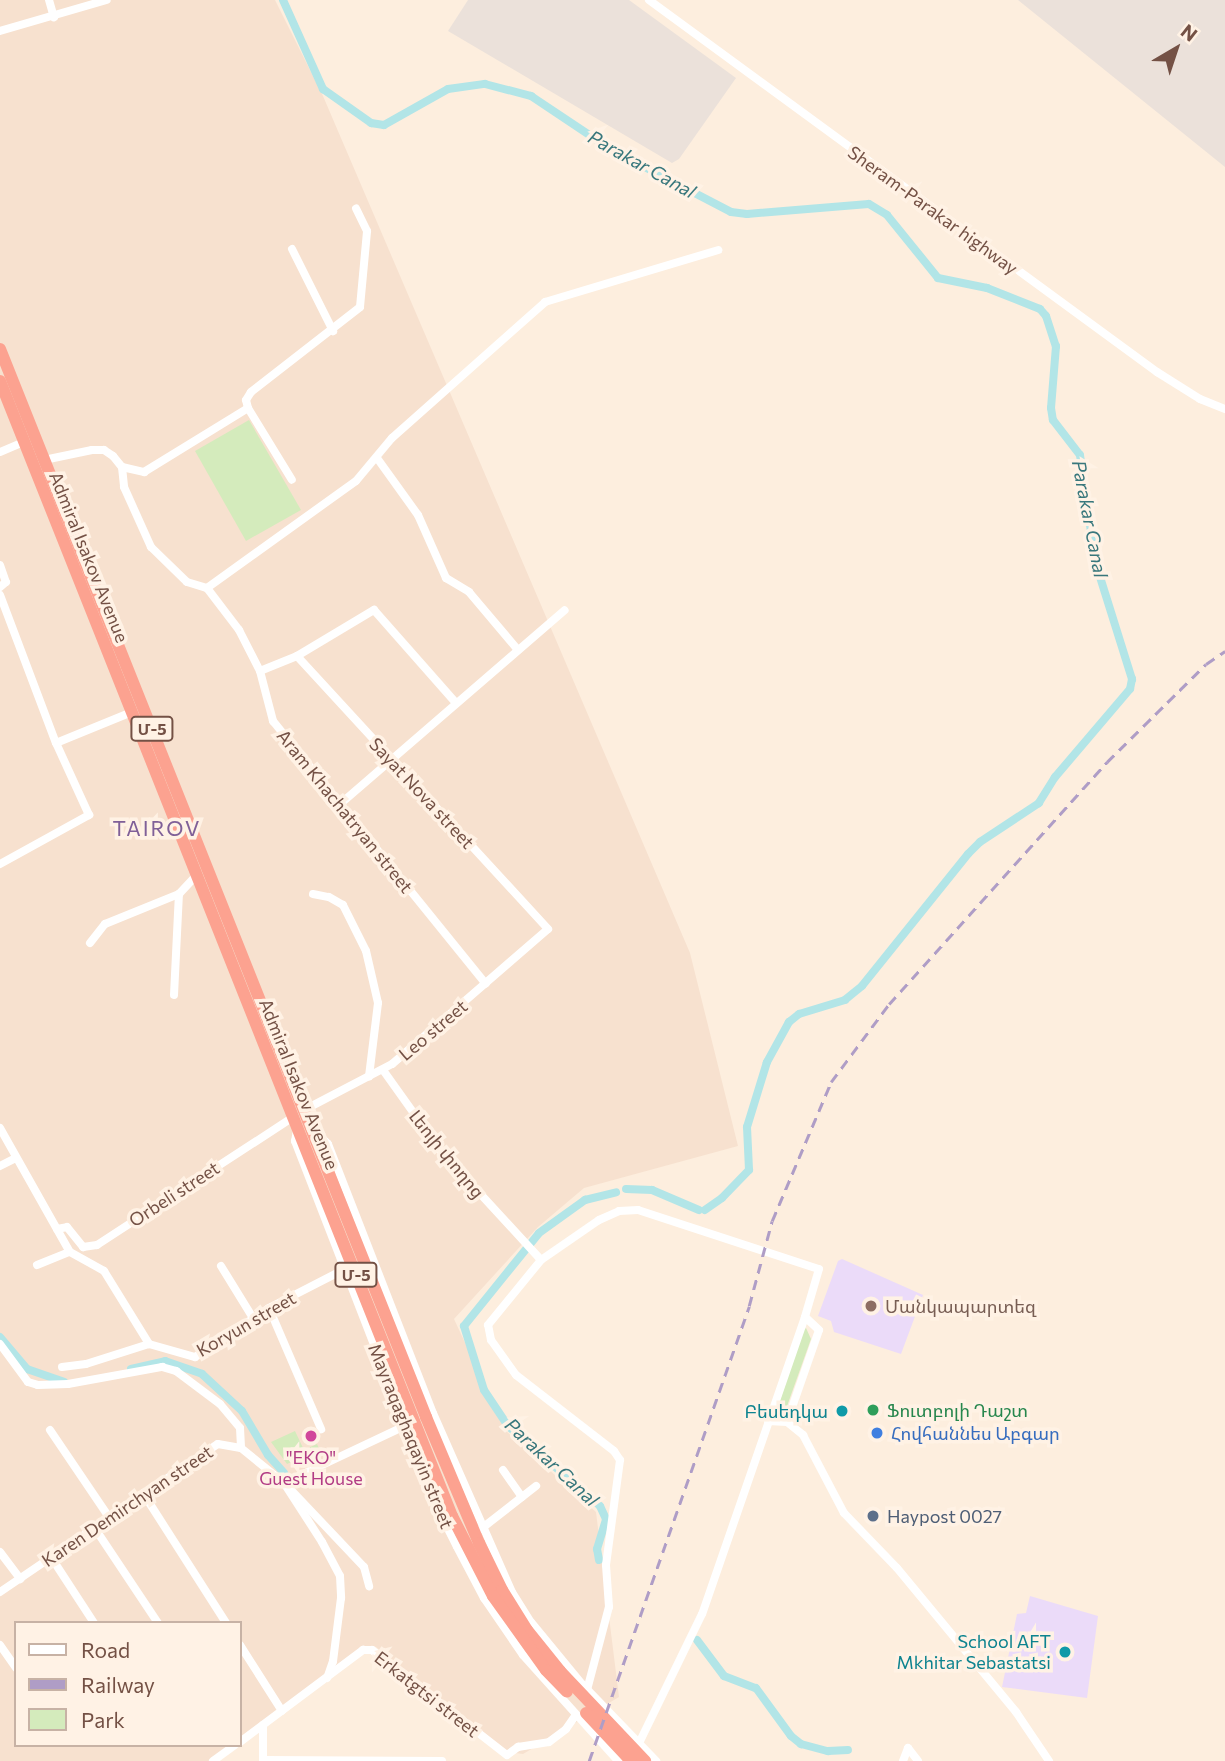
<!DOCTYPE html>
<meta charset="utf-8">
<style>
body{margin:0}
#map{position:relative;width:1225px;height:1761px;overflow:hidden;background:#fdeede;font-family:Commissioner,"Noto Sans Armenian",sans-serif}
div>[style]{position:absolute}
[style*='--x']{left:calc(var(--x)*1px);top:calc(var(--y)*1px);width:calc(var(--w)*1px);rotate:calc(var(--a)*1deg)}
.residential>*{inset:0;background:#f7e1cf}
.industrial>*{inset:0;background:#ebe1da}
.education>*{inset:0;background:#ebdbf9}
.green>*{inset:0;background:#d4ebbc}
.canal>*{height:8px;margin:-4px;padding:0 4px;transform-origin:4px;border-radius:4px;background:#b2e5e7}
.minor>*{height:8px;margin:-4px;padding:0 4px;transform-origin:4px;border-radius:4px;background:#fff}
.highway>*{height:12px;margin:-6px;padding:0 6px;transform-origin:6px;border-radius:6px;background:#fca290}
.rail>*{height:2.5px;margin-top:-1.25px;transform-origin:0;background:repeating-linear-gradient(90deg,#af9dc6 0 10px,transparent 0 17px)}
.dots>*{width:19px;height:19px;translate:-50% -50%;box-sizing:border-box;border:4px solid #fff2e5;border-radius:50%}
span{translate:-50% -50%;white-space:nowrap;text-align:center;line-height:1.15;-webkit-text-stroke:7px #fff2e5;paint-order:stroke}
.shield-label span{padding:2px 5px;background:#fff2e5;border:2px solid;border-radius:5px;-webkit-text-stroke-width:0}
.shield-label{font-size:16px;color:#745145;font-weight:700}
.street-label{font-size:18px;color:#745145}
.education-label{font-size:18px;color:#785e54}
.left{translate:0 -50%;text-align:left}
.leisure-label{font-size:18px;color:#27864d}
.culture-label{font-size:18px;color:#0d838f}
.right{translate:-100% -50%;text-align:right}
.shop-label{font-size:18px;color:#366cbe}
.hotel-label{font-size:18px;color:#b23c85}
.service-label{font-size:18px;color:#4e5e75}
.water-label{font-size:19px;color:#38777c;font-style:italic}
.quarter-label{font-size:21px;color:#806098;letter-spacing:2px}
.legend{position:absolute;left:14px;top:1621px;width:228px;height:126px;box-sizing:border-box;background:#fff2e5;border:2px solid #c7b2a5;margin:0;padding:9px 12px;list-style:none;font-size:21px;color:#745145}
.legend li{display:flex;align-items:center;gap:14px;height:35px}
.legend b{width:35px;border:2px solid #c7b2a5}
.north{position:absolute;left:1141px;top:14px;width:70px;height:70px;-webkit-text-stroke:5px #fff2e5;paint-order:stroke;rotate:39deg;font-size:19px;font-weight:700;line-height:28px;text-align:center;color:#745145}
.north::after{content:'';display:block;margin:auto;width:24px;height:32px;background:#745145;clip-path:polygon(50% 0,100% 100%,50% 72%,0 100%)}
</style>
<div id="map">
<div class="residential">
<i style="clip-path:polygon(0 0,275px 0,323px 96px,690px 953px,738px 1146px,584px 1188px,538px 1227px,454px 1319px,506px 1431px,596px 1512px,619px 1697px,523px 1754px,508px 1752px,376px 1647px,372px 1646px,240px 1741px,240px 1623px,16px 1623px,16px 1745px,235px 1745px,214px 1761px,0 1761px)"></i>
</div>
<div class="industrial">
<i style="clip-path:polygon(468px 0,629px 0,736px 78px,679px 159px,672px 163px,448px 31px)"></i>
<i style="clip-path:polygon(1018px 0,1225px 0,1225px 167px)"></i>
</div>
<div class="education">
<i style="clip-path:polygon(842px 1259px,923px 1295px,901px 1354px,834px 1332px,831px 1321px,818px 1316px,838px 1261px)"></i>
<i style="clip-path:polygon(1030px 1596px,1098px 1616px,1087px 1698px,1002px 1687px,1017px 1614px,1026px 1613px)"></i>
</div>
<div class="green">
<i style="clip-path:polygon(249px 420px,301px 510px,246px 541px,195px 451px)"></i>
<i style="clip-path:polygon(806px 1328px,811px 1339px,786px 1409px,775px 1416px,802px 1331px)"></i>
<i style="clip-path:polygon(295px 1431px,304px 1450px,317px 1444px,322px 1455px,303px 1462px,301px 1458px,287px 1464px,271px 1442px)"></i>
</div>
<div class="canal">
<i style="--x:283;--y:0;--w:98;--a:65.8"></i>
<i style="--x:323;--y:89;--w:59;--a:35.3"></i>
<i style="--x:371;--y:123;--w:13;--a:9"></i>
<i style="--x:384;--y:125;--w:73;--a:-29.4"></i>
<i style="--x:448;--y:89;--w:37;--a:-8"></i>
<i style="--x:485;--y:84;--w:48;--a:14.6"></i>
<i style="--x:531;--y:96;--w:97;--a:33.7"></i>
<i style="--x:612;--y:150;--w:134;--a:27.5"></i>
<i style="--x:731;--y:212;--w:16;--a:7"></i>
<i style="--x:747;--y:214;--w:122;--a:-4.7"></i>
<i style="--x:869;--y:204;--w:21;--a:31"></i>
<i style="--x:887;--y:215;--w:81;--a:51"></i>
<i style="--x:938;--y:278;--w:50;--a:11.5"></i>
<i style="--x:987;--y:288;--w:57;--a:21.6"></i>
<i style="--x:1040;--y:309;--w:9;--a:49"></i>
<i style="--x:1046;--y:316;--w:32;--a:72"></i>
<i style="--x:1056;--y:346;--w:62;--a:94.6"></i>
<i style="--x:1051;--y:408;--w:12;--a:81"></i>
<i style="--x:1053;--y:420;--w:44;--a:52.4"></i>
<i style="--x:1080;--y:455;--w:107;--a:81.9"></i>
<i style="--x:1095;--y:561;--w:124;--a:72.6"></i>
<i style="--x:1132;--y:679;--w:10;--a:101"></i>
<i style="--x:1130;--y:689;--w:116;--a:130.4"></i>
<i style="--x:1055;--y:777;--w:31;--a:122"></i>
<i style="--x:1039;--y:803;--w:71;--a:146.5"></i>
<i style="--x:980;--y:842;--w:17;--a:135"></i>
<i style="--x:968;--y:854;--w:169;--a:128.8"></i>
<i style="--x:862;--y:986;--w:22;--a:141"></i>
<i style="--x:845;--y:1000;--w:48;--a:163.1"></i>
<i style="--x:799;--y:1014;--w:13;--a:141"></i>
<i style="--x:789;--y:1022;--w:46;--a:118.8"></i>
<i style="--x:767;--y:1062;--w:68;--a:107.1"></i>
<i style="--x:747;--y:1127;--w:43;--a:87.3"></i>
<i style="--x:749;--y:1170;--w:39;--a:134"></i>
<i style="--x:722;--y:1198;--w:21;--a:145"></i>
<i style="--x:626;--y:1189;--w:26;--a:2"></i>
<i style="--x:652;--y:1190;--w:51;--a:23.1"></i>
<i style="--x:0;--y:1337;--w:42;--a:49.8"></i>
<i style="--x:27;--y:1369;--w:39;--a:19"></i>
<i style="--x:131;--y:1369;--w:35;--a:-13"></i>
<i style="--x:165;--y:1361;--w:39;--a:19"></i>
<i style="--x:202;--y:1374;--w:54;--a:42.8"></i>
<i style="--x:242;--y:1411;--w:51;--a:59.4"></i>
<i style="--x:268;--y:1455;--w:24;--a:48"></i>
<i style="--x:599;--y:1560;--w:11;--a:-100"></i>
<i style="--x:597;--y:1549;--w:31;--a:-73"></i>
<i style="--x:606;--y:1519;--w:14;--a:-115"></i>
<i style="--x:600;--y:1506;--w:122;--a:-139"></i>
<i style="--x:508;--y:1426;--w:43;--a:-123.7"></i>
<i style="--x:484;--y:1390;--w:67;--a:-107.4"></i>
<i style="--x:464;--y:1326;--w:119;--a:-51.1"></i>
<i style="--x:539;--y:1233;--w:57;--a:-35.7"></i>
<i style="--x:585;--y:1200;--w:32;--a:-14"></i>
<i style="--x:697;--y:1640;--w:45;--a:53.1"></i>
<i style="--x:724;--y:1676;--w:34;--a:21"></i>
<i style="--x:756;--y:1688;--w:59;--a:53.9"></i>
<i style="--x:791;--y:1736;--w:13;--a:39"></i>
<i style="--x:801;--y:1744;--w:28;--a:15"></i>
<i style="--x:828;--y:1751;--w:20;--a:-3"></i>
</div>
<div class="minor">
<i style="--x:49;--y:0;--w:18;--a:74"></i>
<i style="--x:649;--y:0;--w:630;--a:36.21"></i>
<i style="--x:1157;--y:372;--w:51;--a:32.1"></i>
<i style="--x:1200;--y:399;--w:27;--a:22"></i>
<i style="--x:0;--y:31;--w:111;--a:-16.2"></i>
<i style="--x:292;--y:249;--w:92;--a:63.4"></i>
<i style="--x:248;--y:408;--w:84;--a:58.6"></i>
<i style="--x:0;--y:452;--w:26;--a:-23"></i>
<i style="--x:377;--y:458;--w:70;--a:54.3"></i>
<i style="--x:418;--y:515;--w:69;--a:66"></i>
<i style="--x:446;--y:578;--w:27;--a:31"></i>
<i style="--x:469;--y:592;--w:76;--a:49.8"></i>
<i style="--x:44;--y:460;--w:49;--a:-11.8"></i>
<i style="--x:92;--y:450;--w:12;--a:0"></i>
<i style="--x:104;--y:450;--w:11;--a:34"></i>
<i style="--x:113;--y:456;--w:14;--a:51"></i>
<i style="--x:122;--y:467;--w:20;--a:84"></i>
<i style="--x:124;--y:487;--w:66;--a:65.8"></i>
<i style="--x:151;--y:547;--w:50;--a:44.2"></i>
<i style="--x:187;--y:582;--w:21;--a:17"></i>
<i style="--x:122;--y:467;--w:23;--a:13"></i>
<i style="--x:144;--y:472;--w:122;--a:-31.6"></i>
<i style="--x:248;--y:408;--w:8;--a:-104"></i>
<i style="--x:246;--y:400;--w:9;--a:-58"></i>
<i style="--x:251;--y:392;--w:138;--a:-37.9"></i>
<i style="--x:360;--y:307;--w:76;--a:-84.7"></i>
<i style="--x:367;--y:231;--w:25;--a:-116"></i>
<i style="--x:0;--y:565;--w:18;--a:71"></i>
<i style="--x:6;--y:582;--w:8;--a:140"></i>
<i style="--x:207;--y:588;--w:183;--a:-35.7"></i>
<i style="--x:356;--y:481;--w:56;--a:-50.1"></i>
<i style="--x:392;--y:438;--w:205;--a:-41.6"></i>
<i style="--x:545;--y:302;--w:181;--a:-16.7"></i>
<i style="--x:207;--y:588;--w:53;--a:52.7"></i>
<i style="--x:239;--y:630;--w:46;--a:62.9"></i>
<i style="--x:260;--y:671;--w:52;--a:75.4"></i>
<i style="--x:273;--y:721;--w:338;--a:51"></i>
<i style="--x:0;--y:595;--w:158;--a:69.3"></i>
<i style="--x:56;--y:743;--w:82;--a:-22.2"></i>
<i style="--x:297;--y:656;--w:371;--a:47.4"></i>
<i style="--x:548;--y:929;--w:206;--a:139.1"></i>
<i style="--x:392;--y:1064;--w:99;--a:152.4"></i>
<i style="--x:260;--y:671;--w:40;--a:-22"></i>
<i style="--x:297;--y:656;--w:90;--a:-30.9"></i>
<i style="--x:374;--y:610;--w:124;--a:48.6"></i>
<i style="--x:339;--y:805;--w:298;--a:-40.8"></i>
<i style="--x:0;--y:864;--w:102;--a:-28.8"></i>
<i style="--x:89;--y:815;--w:79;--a:-114.6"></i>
<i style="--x:313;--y:894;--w:16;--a:11"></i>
<i style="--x:329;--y:897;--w:16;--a:30"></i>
<i style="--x:343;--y:905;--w:51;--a:63.4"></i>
<i style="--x:366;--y:951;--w:53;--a:77"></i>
<i style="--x:378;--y:1003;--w:74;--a:97"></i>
<i style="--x:90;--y:943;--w:24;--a:-52"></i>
<i style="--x:105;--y:924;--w:80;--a:-22.1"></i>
<i style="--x:179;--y:894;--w:26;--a:-47"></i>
<i style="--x:174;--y:995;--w:101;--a:-87.2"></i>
<i style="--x:383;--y:1070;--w:98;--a:54.5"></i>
<i style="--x:440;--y:1150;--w:149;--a:47.4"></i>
<i style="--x:0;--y:1128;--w:142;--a:60.6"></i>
<i style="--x:313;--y:1129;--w:21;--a:45"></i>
<i style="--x:328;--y:1144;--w:289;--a:68.7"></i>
<i style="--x:433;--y:1413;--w:196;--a:66.2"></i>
<i style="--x:512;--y:1592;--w:36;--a:58"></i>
<i style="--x:531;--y:1622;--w:80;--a:50.6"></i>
<i style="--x:582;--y:1684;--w:107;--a:46.1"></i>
<i style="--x:297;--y:1130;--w:11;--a:100"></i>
<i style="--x:295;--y:1141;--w:395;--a:68.8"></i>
<i style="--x:438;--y:1509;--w:42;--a:63.4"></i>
<i style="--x:457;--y:1547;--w:58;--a:62.1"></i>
<i style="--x:484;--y:1598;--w:69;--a:55.6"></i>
<i style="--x:523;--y:1655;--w:142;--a:48.1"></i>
<i style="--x:0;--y:1166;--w:18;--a:-27"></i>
<i style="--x:57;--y:1229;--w:10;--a:-11"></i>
<i style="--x:67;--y:1227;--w:26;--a:51"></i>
<i style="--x:83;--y:1247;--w:14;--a:-8"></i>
<i style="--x:97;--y:1245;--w:234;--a:-33.1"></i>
<i style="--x:70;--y:1252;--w:39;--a:29"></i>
<i style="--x:104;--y:1271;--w:86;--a:58.3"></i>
<i style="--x:37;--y:1265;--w:35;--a:-22"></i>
<i style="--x:221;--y:1266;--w:61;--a:58.4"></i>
<i style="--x:269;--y:1308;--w:132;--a:66.7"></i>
<i style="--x:0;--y:1344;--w:47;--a:53.6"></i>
<i style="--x:28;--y:1382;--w:10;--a:17"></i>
<i style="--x:38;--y:1385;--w:30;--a:-2"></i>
<i style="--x:68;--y:1384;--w:96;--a:-10.3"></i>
<i style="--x:162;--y:1367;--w:15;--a:16"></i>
<i style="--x:176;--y:1371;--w:55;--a:36.9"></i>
<i style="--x:220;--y:1404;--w:31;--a:50"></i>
<i style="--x:240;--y:1428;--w:20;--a:87"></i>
<i style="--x:62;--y:1367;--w:24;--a:-7"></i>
<i style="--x:86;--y:1364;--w:66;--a:-17.6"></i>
<i style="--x:149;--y:1344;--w:48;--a:15.8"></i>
<i style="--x:195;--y:1357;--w:89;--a:-33.5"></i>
<i style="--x:269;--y:1308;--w:85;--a:-27.2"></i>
<i style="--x:768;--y:1421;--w:19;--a:3"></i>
<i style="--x:787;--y:1422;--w:21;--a:39"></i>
<i style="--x:803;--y:1435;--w:88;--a:62.3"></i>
<i style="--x:844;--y:1513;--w:76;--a:46.1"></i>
<i style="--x:897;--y:1568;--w:187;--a:50.4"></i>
<i style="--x:1016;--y:1712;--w:59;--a:56"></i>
<i style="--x:787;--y:1422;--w:97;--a:-70.8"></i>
<i style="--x:819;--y:1330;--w:19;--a:-137"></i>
<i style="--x:50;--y:1430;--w:105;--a:55.9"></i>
<i style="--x:503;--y:1470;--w:33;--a:55"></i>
<i style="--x:284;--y:1483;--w:70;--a:57.2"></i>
<i style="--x:322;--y:1542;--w:38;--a:62"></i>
<i style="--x:340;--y:1576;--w:22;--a:87"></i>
<i style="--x:341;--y:1598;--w:64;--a:97.2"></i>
<i style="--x:333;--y:1661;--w:18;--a:109"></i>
<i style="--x:291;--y:1490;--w:106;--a:46.5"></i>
<i style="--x:364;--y:1567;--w:20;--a:75"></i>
<i style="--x:143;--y:1493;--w:154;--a:57.4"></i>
<i style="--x:94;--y:1527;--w:115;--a:56.3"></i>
<i style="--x:481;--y:1529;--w:70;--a:-38"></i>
<i style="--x:0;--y:1552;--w:34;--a:53"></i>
<i style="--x:51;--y:1557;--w:79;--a:56.9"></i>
<i style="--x:0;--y:1592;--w:263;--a:-34.2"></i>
<i style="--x:218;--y:1444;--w:23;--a:10"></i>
<i style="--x:241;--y:1448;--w:55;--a:39.1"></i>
<i style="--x:284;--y:1483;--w:138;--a:-25.3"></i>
<i style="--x:0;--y:1645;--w:28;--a:55"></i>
<i style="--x:240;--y:1645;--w:78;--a:57.5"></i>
<i style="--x:587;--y:1690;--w:86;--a:-75.2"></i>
<i style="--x:609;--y:1607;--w:42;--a:-94.1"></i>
<i style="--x:606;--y:1565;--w:106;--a:-82.4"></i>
<i style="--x:620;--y:1460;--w:11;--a:-124"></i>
<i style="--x:614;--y:1451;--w:124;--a:-142.2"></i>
<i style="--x:516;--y:1375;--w:43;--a:-125.5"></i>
<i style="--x:491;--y:1340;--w:15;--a:-101"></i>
<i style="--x:488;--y:1325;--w:84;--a:-50.8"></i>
<i style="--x:541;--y:1260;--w:70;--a:-34.6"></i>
<i style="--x:599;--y:1220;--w:22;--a:-24"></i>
<i style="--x:619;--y:1211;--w:19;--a:-3"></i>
<i style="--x:638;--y:1210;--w:190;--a:18.1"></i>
<i style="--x:819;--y:1269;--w:50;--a:106.3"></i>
<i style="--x:805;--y:1317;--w:314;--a:109.1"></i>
<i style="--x:702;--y:1614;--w:146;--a:116"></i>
<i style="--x:263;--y:1725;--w:35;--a:90"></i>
<i style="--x:263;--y:1760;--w:179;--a:0.3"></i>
<i style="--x:240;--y:1742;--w:154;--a:-36.8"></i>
<i style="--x:363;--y:1650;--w:9;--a:0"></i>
<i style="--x:372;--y:1650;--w:171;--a:37.9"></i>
<i style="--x:507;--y:1755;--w:14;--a:-36"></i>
<i style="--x:518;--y:1747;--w:31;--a:-9"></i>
<i style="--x:549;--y:1742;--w:21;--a:-37"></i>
<i style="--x:566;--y:1729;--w:16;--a:-55"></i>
<i style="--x:213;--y:1761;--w:27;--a:-36"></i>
<i style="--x:903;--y:1761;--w:14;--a:-69"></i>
<i style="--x:908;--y:1748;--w:16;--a:52"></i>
</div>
<div class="highway">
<i style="--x:0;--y:349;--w:1150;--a:68.25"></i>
<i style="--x:426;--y:1417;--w:137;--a:67.2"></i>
<i style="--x:479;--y:1543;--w:52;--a:63.9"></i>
<i style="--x:502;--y:1590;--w:47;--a:58"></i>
<i style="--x:527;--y:1630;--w:53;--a:51.2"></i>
<i style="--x:560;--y:1671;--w:124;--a:46.6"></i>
<i style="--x:0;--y:381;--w:1222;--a:68.29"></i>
<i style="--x:452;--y:1516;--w:90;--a:62.9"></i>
<i style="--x:493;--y:1596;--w:91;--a:54.4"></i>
<i style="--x:546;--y:1670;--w:30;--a:46"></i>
<i style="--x:586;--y:1713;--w:66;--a:46.8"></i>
</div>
<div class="rail">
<i style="--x:589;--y:1761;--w:482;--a:-70.6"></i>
<i style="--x:749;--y:1306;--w:88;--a:-74.9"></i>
<i style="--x:772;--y:1221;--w:151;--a:-67"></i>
<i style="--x:831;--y:1082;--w:97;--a:-53.4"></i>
<i style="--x:889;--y:1004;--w:326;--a:-48"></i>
<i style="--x:1107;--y:762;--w:139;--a:-44.7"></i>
<i style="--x:1206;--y:664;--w:23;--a:-34"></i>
</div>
<div class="dots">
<i style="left:871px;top:1306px;background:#8d6e63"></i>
<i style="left:873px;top:1410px;background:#2e9e5b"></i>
<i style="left:842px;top:1411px;background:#0f9aa8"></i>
<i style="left:877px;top:1433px;background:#3f7fe0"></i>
<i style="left:311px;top:1436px;background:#d1479c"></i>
<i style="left:873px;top:1516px;background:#5c6f8a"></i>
<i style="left:1065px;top:1652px;background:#0f9aa8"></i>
</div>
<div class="shield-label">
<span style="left:152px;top:729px">Մ-5</span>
<span style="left:356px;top:1275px">Մ-5</span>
</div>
<div class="street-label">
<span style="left:933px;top:210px;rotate:36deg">Sheram-Parakar highway</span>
<span style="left:89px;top:557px;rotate:68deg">Admiral Isakov Avenue</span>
<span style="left:422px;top:793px;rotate:47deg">Sayat Nova street</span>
<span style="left:345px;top:811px;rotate:51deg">Aram Khachatryan street</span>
<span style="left:433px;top:1030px;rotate:-40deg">Leo street</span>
<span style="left:299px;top:1084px;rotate:68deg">Admiral Isakov Avenue</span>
<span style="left:447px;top:1154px;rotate:51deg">Լեոյի փողոց</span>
<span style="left:174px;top:1194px;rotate:-33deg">Orbeli street</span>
<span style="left:246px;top:1324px;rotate:-30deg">Koryun street</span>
<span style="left:411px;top:1436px;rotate:68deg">Mayraqaghaqayin street</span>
<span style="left:127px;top:1506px;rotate:-34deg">Karen Demirchyan street</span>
<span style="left:427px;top:1694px;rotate:38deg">Erkatgtsi street</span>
</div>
<div class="education-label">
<span class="left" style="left:885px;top:1306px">Մանկապարտեզ</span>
</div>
<div class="leisure-label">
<span class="left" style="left:887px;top:1410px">Ֆուտբոլի Դաշտ</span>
</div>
<div class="culture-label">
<span class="right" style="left:828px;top:1411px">Բեսեդկա</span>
<span class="right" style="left:1051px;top:1652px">School AFT<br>Mkhitar Sebastatsi</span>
</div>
<div class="shop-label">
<span class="left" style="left:891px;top:1433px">Հովհաննես Աբգար</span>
</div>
<div class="hotel-label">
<span style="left:311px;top:1468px">"ЕКО"<br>Guest House</span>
</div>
<div class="service-label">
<span class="left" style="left:887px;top:1516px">Haypost 0027</span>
</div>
<div class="water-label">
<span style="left:642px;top:164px;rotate:29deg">Parakar Canal</span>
<span style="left:1090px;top:519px;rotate:79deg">Parakar Canal</span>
<span style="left:552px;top:1462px;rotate:43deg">Parakar Canal</span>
</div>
<div class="quarter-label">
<span style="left:157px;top:828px">TAIROV</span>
</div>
<ul class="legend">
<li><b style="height:9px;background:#fff"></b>Road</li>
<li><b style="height:9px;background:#af9dc6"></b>Railway</li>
<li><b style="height:19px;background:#d4ebbc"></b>Park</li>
</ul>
<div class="north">N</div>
</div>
